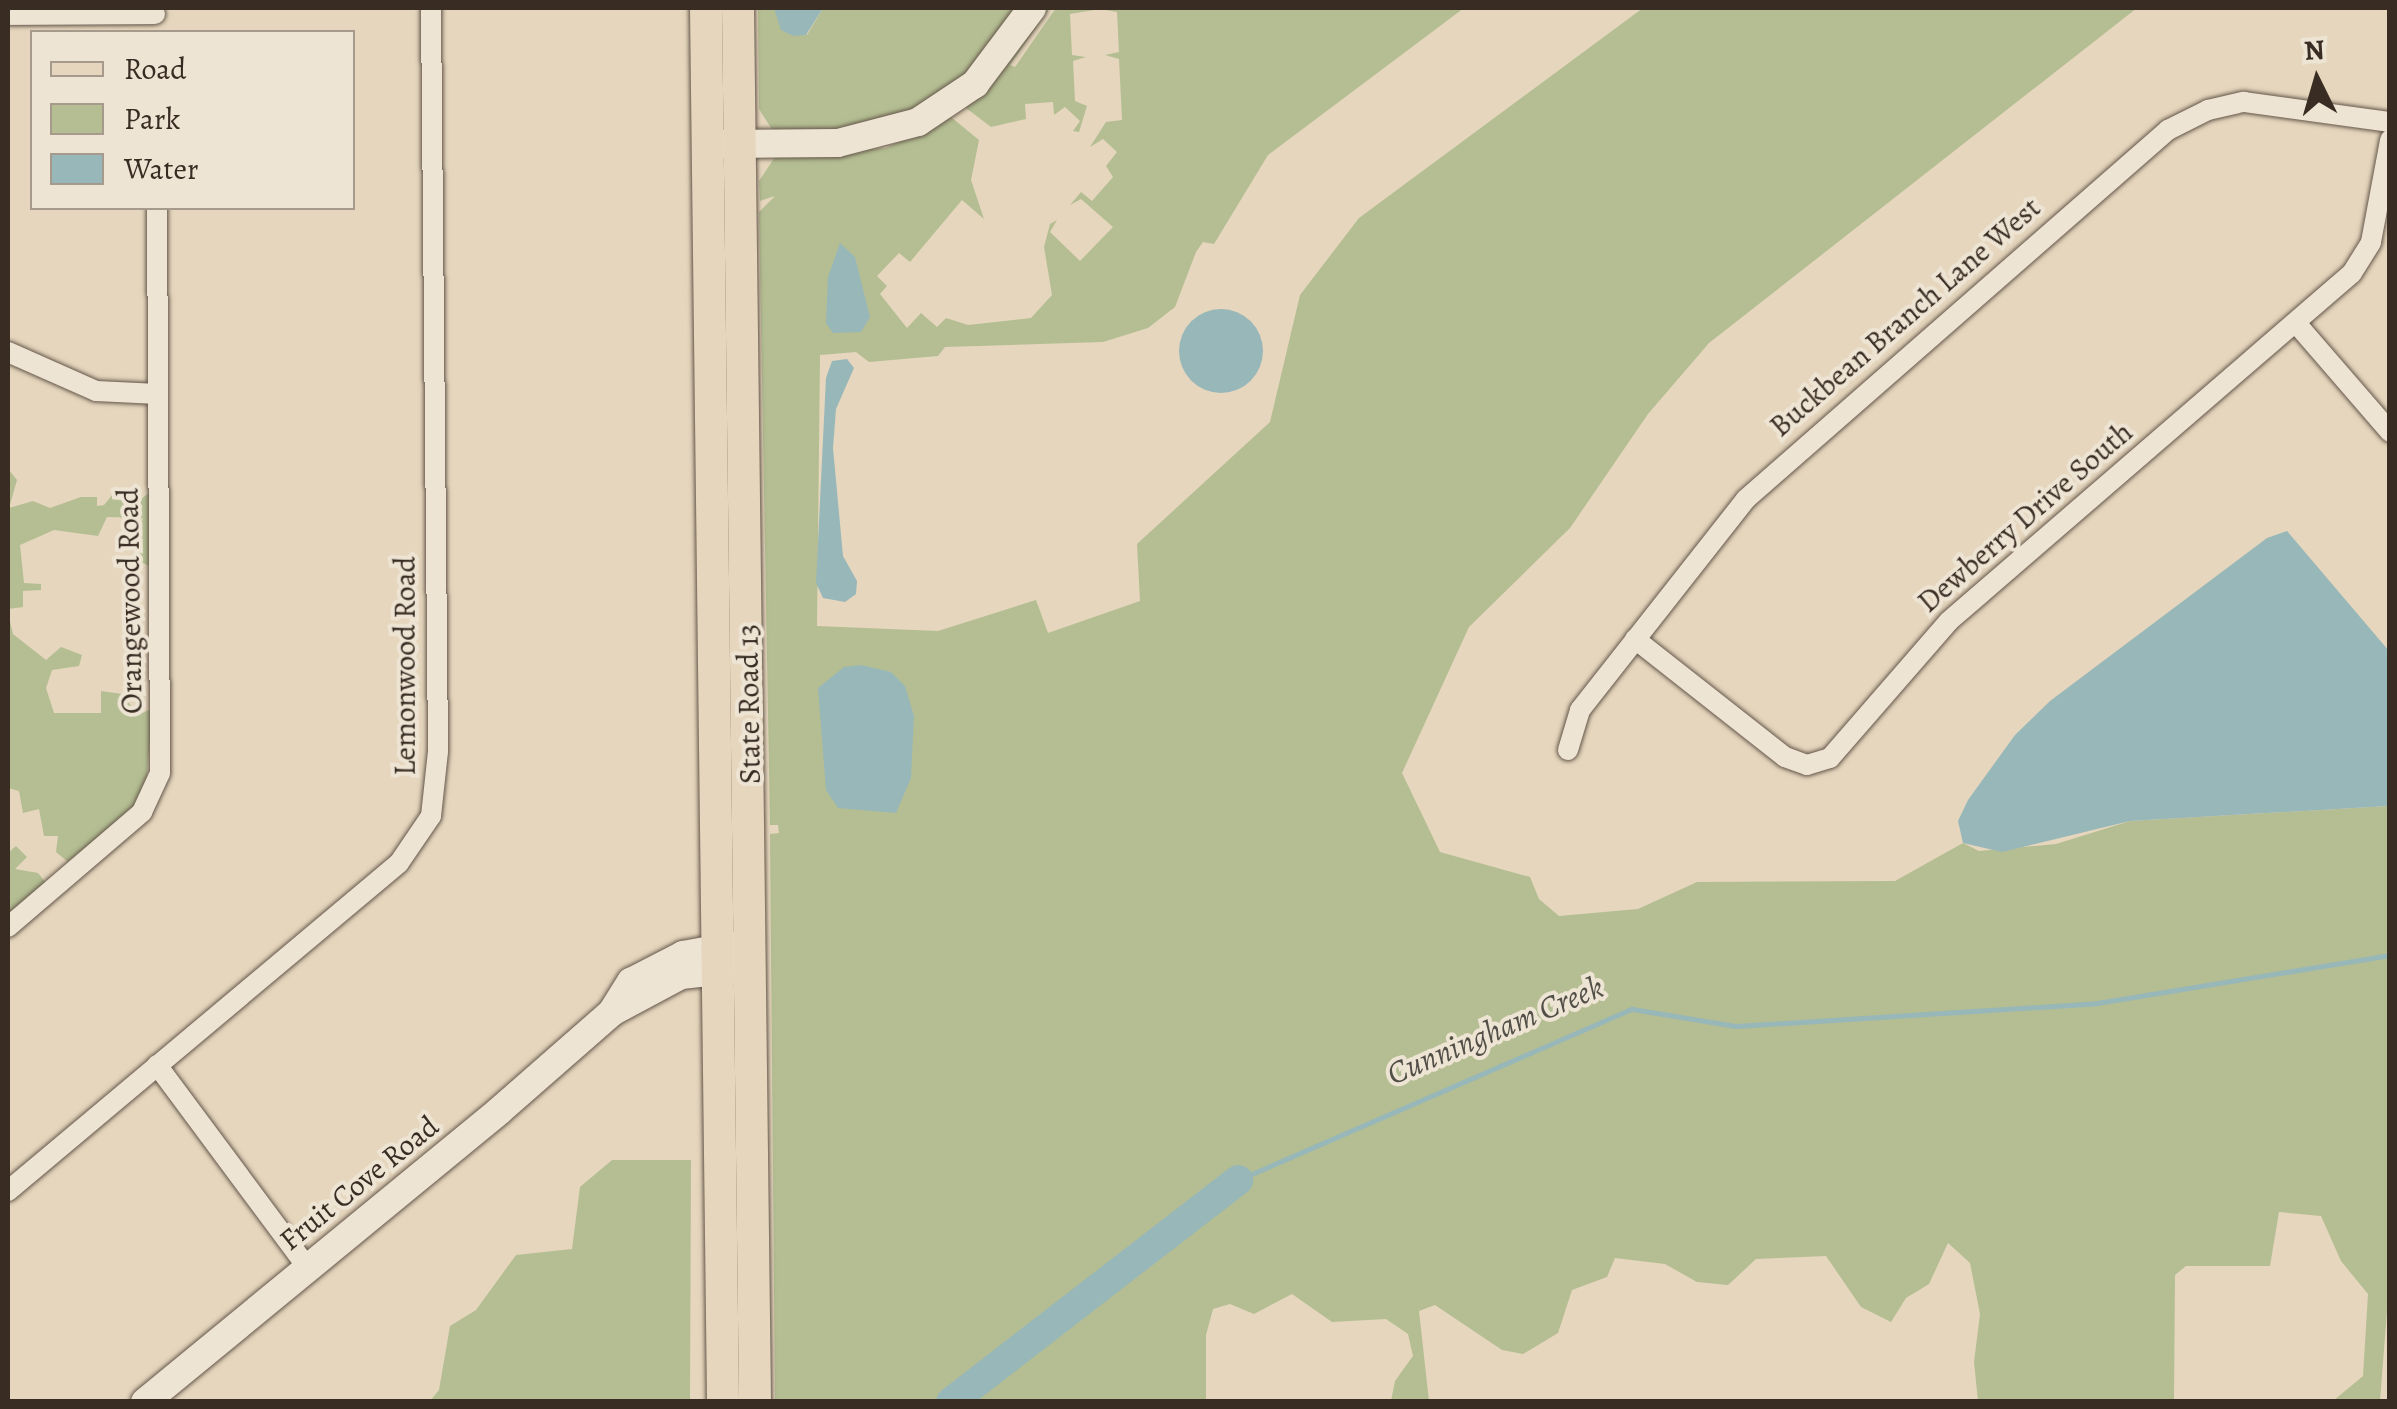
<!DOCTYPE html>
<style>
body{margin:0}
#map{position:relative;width:2397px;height:1409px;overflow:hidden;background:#e5d6bd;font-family:Alegreya,serif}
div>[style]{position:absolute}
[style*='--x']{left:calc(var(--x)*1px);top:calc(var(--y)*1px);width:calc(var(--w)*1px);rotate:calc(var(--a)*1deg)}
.green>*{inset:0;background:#b4be92}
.water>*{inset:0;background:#98b7b9}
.round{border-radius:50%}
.stream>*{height:5px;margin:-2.5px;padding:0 2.5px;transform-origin:2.5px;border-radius:2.5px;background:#98b7b9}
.river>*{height:30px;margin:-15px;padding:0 15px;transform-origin:15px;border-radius:15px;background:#98b7b9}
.roads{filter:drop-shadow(0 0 2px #64564a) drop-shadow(0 0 2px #64564a)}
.street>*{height:20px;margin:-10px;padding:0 10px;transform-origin:10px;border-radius:10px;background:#eee4d4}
.secondary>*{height:28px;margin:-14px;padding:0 14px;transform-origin:14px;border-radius:14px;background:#eee4d4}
.primary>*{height:32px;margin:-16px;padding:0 16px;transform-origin:16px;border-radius:16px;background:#e5d6bd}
span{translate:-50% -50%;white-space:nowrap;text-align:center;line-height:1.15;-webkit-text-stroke:8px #eee4d4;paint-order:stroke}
.street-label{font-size:30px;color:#392c23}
.water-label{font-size:32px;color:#514f48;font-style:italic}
.frame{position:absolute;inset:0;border:10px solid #392c23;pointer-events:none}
.legend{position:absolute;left:30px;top:30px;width:325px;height:180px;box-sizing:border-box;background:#eee4d4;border:2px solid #a69a8d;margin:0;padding:12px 18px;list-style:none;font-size:30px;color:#392c23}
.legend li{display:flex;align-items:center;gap:20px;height:50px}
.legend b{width:50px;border:2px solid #a69a8d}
.north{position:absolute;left:2267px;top:30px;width:100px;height:100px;-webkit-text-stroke:8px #eee4d4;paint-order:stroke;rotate:355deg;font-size:28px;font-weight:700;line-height:40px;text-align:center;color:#392c23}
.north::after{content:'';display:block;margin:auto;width:35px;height:45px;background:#392c23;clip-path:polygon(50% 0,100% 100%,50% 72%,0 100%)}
</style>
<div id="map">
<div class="green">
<i style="clip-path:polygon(758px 8px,774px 8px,807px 35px,823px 8px,1018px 8px,984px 58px,948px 94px,879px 128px,773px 131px,759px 109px)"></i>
<i style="clip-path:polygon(1044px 8px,1050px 8px,1010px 65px,1015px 67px,1056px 8px,1464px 8px,1268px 155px,1214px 244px,1203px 242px,1196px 252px,1175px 307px,1148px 328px,1103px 342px,945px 347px,938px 356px,869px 362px,856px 352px,820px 355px,817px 626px,938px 631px,1036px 600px,1048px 633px,1140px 601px,1137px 544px,1270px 422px,1300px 295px,1359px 218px,1643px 8px,2137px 8px,1709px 343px,1648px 414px,1570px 528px,1469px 627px,1402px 773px,1440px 852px,1530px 877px,1539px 899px,1559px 916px,1638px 909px,1697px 882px,1895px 881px,1963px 843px,1979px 851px,2056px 844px,2130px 821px,2389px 806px,2390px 1272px,2380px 1401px,2333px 1401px,2363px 1376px,2368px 1294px,2341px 1261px,2321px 1216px,2279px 1212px,2270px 1266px,2186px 1266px,2175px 1275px,2174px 1401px,1978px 1401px,1974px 1362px,1980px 1314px,1970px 1263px,1948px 1243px,1929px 1284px,1906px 1298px,1891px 1322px,1861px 1307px,1826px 1256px,1756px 1259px,1728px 1285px,1697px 1282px,1665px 1264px,1615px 1258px,1607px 1277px,1572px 1290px,1558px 1333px,1523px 1354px,1502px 1350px,1435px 1305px,1419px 1311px,1429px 1401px,1391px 1401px,1395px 1381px,1413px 1356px,1408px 1334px,1386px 1319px,1332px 1322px,1292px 1294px,1254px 1314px,1230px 1304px,1213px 1309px,1206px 1335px,1206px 1401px,775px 1401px,770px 834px,779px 833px,778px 825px,770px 825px,759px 212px,775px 196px,760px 201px,759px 181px,775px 157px,886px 148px,951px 117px,979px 140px,971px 180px,984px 219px,962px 200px,910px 262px,899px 253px,877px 276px,887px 286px,880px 294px,907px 328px,921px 313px,937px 327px,946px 318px,968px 325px,1031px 318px,1052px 295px,1044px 247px,1050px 224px,1057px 220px,1050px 232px,1080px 261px,1113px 227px,1081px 199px,1070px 205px,1081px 192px,1092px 201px,1113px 177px,1106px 166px,1117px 152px,1103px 139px,1090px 147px,1106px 122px,1122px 120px,1119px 59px,1105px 55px,1119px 52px,1117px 12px,1100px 9px,1070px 14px,1072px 55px,1086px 57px,1073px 61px,1075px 101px,1087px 106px,1079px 132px,1073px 131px,1080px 121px,1065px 107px,1054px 115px,1053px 102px,1025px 104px,1026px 119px,991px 127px,966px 108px)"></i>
<i style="clip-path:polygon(8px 469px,17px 480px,9px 508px,33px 501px,50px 508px,81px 497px,97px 497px,97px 506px,104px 505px,113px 494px,141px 499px,149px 493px,151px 567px,139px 561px,135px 543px,143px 518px,107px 517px,98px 536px,54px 530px,20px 545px,24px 583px,41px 584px,41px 590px,23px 591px,23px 607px,8px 609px)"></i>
<i style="clip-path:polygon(8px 613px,13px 634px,46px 660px,61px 647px,82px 655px,79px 666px,52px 670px,46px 688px,54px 713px,101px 713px,101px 691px,122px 694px,138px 715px,153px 708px,146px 785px,134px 807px,68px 862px,56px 852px,58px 836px,44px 836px,39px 809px,23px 813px,19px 791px,8px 788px)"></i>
<i style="clip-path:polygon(16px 846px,27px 857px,15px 869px,38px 873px,46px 883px,8px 914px,8px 853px)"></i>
<i style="clip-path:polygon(612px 1160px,691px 1160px,690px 1401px,430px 1401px,439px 1390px,450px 1326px,476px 1310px,516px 1255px,572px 1249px,580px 1187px)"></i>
</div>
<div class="water">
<i style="clip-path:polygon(774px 8px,823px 8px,806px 35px,793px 36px,781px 30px)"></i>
<i style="clip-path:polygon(840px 243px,855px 257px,870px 317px,861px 332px,833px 333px,826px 323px,828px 277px)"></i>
<i class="round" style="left:1179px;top:309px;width:84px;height:84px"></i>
<i style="clip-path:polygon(847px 359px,854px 368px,836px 409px,833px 448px,843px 556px,857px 581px,856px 594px,845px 602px,823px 598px,816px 583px,826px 378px,832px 361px)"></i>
<i style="clip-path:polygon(2287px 531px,2389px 651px,2389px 806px,2130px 821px,2002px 852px,1963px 843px,1958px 821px,1968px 800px,2015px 735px,2050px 701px,2267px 538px)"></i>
<i style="clip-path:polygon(861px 665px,891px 672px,905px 686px,914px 716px,911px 778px,896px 813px,838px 808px,826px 790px,818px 688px,844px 667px)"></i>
</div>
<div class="stream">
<i style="--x:1238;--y:1180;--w:430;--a:-23.5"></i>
<i style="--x:1632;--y:1009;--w:105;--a:9.3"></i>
<i style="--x:1736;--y:1026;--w:362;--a:-3.6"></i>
<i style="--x:2097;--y:1003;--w:297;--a:-9.3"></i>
</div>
<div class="river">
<i style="--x:951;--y:1402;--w:363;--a:-37.7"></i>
</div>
<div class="roads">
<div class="street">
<i style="--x:8;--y:15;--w:147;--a:-0.4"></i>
<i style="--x:2296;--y:323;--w:144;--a:49.2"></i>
<i style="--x:8;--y:352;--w:96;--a:23.9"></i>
<i style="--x:96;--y:391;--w:62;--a:2.8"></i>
<i style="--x:1635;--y:639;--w:191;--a:38.2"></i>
<i style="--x:1785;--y:757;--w:23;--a:20"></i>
<i style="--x:1807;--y:765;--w:24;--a:-17"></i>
<i style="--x:1830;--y:758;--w:181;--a:-49"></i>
<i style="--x:1949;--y:621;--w:532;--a:-40.81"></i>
<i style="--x:2352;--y:273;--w:36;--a:-58"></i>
<i style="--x:2371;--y:242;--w:104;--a:-79.4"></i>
<i style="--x:1568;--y:750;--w:42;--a:-73.3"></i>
<i style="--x:1580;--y:710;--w:268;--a:-51.8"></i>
<i style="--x:1746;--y:499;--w:561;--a:-41.17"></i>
<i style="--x:2168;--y:130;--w:45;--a:-26.6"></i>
<i style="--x:2208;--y:110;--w:37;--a:-13"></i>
<i style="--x:2244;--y:102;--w:147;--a:7.8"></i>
<i style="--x:8;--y:927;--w:177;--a:-40.6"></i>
<i style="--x:142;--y:812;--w:43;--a:-65.2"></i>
<i style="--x:160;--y:773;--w:565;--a:-90.3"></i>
<i style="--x:157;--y:1065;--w:253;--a:53.4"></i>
<i style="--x:8;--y:1191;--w:510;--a:-39.99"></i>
<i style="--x:399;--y:863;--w:57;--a:-55.8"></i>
<i style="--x:431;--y:816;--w:64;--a:-83.8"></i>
<i style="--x:438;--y:752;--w:744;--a:-90.54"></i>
</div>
<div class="secondary">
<i style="--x:718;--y:144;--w:120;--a:-0.5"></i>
<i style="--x:838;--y:143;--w:83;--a:-14.7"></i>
<i style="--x:918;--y:122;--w:69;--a:-33.7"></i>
<i style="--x:975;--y:84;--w:95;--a:-53.1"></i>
<i style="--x:612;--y:1012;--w:78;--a:-28.2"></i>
<i style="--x:681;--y:975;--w:55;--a:-6.2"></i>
<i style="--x:145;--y:1402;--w:458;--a:-39.4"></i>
<i style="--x:499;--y:1111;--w:150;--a:-41.2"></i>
<i style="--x:612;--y:1012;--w:36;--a:-58"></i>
<i style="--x:631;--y:982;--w:59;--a:-27.4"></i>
<i style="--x:683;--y:955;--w:56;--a:-10.3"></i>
</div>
<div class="primary">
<i style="--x:706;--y:8;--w:1394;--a:89.3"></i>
<i style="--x:738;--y:8;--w:1394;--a:89.3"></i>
</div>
</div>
<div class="street-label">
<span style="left:1905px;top:317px;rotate:-41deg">Buckbean Branch Lane West</span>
<span style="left:2025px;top:517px;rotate:-41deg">Dewberry Drive South</span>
<span style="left:130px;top:601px;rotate:-91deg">Orangewood Road</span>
<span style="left:405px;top:666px;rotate:-90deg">Lemonwood Road</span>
<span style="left:749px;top:704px;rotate:-91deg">State Road 13</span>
<span style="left:359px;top:1183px;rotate:-39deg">Fruit Cove Road</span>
</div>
<div class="water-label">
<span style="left:1495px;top:1030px;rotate:-23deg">Cunningham Creek</span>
</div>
<div class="frame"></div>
<ul class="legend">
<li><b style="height:12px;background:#e5d6bd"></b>Road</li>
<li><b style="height:28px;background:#b4be92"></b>Park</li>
<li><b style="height:28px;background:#98b7b9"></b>Water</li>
</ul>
<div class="north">N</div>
</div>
